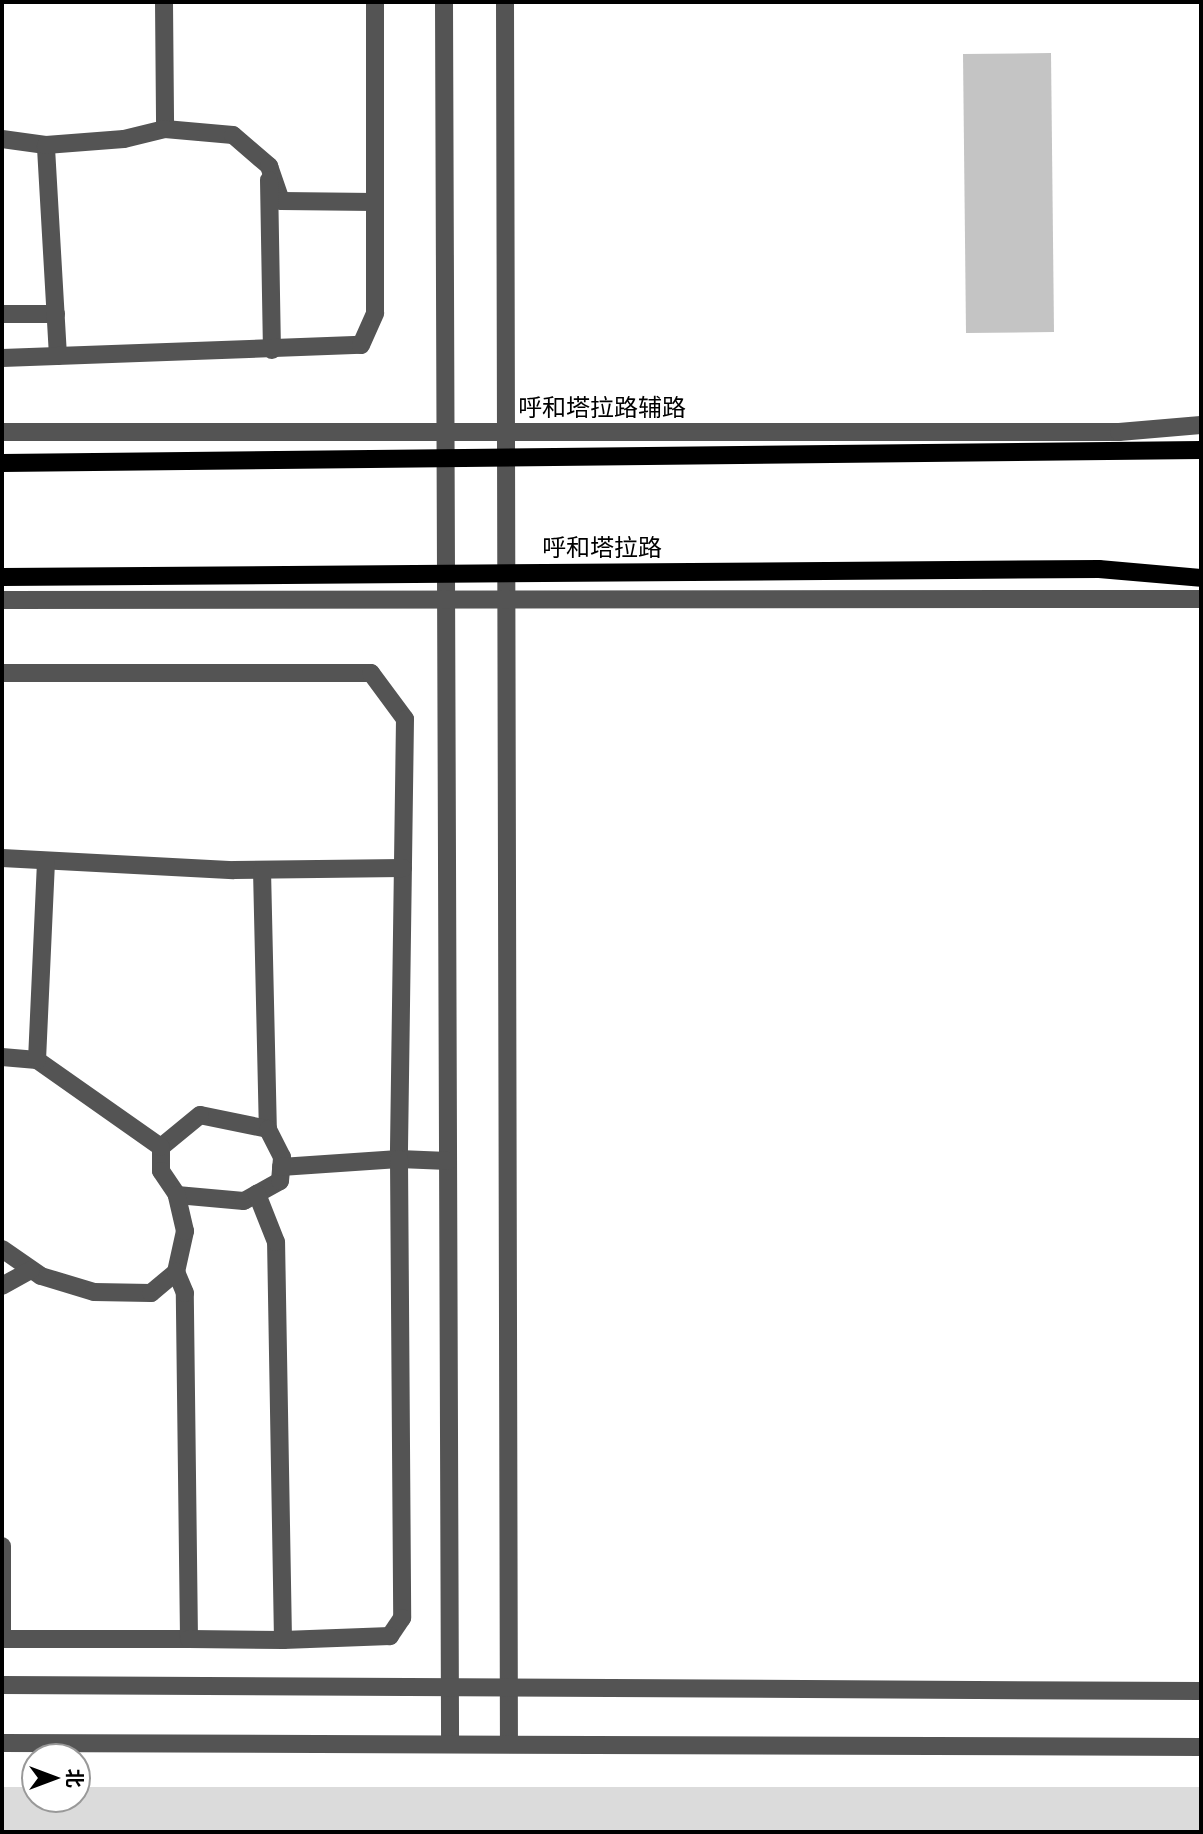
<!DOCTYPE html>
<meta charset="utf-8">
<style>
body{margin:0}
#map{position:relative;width:1203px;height:1834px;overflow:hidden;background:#fff;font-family:"Titillium Web","Noto Sans SC",sans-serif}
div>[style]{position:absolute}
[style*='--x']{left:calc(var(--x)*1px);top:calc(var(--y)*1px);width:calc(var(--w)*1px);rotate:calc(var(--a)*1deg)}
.green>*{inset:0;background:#dbdbdb}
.building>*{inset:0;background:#c4c4c4}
.minor>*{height:18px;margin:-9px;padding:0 9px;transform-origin:9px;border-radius:9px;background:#545454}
.major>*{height:18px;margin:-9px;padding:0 9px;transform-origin:9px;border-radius:9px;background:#000}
span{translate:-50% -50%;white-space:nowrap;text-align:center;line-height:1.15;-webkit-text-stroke:6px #fff;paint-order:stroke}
.street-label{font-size:24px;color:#000}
.frame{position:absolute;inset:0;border:4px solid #000;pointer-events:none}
.north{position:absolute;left:21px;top:1743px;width:70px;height:70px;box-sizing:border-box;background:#fff;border:2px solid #999;border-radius:50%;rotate:90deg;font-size:19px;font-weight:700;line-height:28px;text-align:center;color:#000}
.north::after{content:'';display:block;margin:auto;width:24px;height:32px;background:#000;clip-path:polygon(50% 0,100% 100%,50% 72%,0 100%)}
</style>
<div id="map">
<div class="green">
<i style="clip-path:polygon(2px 1787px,35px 1787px,35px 1799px,77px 1799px,77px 1787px,1201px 1787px,1201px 1832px,2px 1832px)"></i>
</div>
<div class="building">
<i style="clip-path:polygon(1051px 53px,1054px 332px,966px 333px,963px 54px)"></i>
</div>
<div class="minor">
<i style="--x:164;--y:2;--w:127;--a:89.5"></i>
<i style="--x:165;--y:129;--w:68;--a:5"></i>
<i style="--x:233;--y:135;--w:48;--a:40.7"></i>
<i style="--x:269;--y:166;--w:37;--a:71"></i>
<i style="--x:281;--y:201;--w:94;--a:0.6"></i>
<i style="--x:444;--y:2;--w:1740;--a:89.8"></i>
<i style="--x:505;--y:2;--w:1740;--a:89.87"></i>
<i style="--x:2;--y:139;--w:44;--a:7.8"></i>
<i style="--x:269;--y:180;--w:170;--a:89"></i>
<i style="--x:2;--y:314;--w:54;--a:0"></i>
<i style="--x:58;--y:356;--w:211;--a:-93.3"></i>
<i style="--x:46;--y:145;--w:78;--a:-4.4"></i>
<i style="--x:124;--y:139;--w:42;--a:-13.7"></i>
<i style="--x:2;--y:358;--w:359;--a:-2.1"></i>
<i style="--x:361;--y:345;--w:35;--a:-66"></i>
<i style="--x:375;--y:313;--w:311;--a:-90"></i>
<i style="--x:2;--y:432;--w:1117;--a:0"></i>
<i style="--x:1119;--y:432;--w:82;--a:-4.9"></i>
<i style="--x:2;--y:600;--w:1199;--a:-0.05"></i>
<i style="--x:2;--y:673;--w:369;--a:0"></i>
<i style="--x:371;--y:673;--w:57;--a:53.5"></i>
<i style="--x:405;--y:719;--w:440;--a:90.8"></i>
<i style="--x:399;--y:1159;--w:49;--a:2.3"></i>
<i style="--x:2;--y:858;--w:232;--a:3"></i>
<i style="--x:234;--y:870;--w:169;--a:-0.7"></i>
<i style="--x:262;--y:870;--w:259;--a:88.7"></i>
<i style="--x:268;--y:1129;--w:69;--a:-168.4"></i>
<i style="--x:200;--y:1115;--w:50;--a:140.6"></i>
<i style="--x:161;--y:1147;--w:24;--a:90"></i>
<i style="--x:161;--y:1171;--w:29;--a:56"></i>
<i style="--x:177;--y:1195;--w:67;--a:5.1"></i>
<i style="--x:244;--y:1201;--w:41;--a:-29.1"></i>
<i style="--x:280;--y:1181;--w:24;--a:-85"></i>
<i style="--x:282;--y:1157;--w:31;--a:-117"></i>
<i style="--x:2;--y:1057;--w:35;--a:5"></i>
<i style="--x:37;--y:1060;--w:151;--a:35.1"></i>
<i style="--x:37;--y:1060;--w:198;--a:-87.4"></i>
<i style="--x:281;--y:1167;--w:118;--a:-3.9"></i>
<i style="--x:399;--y:1159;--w:459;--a:89.6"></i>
<i style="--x:402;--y:1618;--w:22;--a:124"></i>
<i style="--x:390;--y:1636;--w:107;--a:177.9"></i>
<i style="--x:2;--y:1249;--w:47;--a:34.7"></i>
<i style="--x:41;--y:1276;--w:55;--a:16.8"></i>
<i style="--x:94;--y:1292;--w:57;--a:1"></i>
<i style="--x:151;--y:1293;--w:33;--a:-40"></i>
<i style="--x:176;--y:1272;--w:42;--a:-77.6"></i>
<i style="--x:185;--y:1231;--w:37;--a:-103"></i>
<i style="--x:2;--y:1286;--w:33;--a:-29"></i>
<i style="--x:2;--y:1546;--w:93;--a:90"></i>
<i style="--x:3;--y:1639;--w:186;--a:0"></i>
<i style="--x:189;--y:1639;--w:346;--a:-90.7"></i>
<i style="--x:185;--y:1293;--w:23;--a:-113"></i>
<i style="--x:189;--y:1639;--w:94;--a:0.6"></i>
<i style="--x:283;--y:1640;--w:398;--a:-91"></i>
<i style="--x:276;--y:1242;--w:52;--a:-111.6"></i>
<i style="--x:2;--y:1685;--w:1199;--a:0.29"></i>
<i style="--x:2;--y:1743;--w:1199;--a:0.19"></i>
</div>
<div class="major">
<i style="--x:2;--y:463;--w:1199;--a:-0.62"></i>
<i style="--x:2;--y:577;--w:1097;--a:-0.42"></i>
<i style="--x:1099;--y:569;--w:102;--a:5"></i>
</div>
<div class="street-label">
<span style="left:602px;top:408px">呼和塔拉路辅路</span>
<span style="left:602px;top:548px">呼和塔拉路</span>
</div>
<div class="frame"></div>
<div class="north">北</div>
</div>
